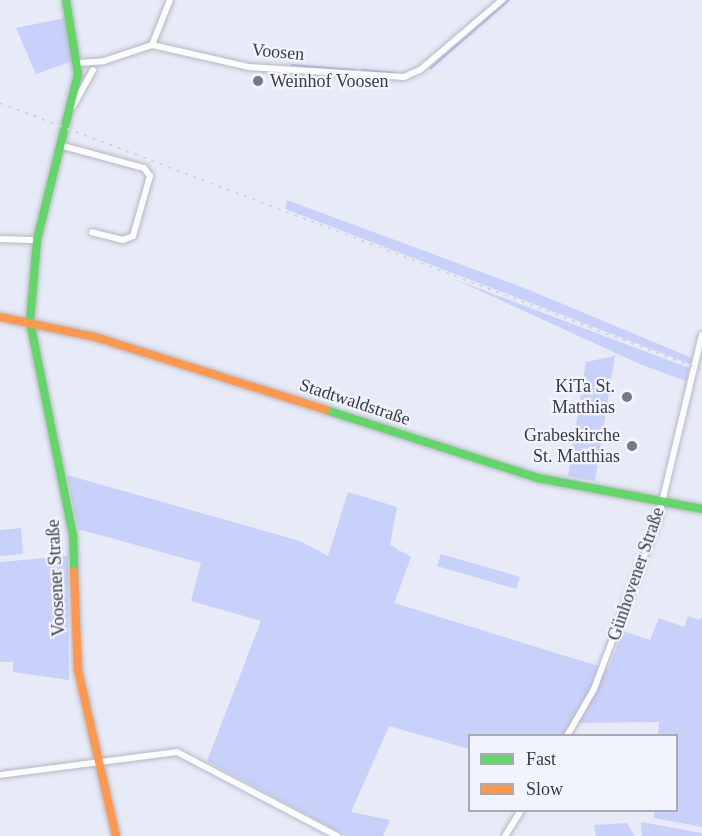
<!DOCTYPE html>
<meta charset="utf-8">
<style>
body{margin:0}
#map{position:relative;width:702px;height:836px;overflow:hidden;background:#e7eaf7;font-family:"Times New Roman",serif}
div>[style]{position:absolute}
[style*='--x']{left:calc(var(--x)*1px);top:calc(var(--y)*1px);width:calc(var(--w)*1px);rotate:calc(var(--a)*1deg)}
.green>*{inset:0;background:#c8d1fa}
.stream>*{height:2px;margin:-1px;padding:0 1px;transform-origin:1px;border-radius:1px;background:#a9b7f7}
.roads{filter:drop-shadow(0 0 2px #b6b8c2) drop-shadow(0 0 2px #b6b8c2)}
.street>*{height:6px;margin:-3px;padding:0 3px;transform-origin:3px;border-radius:3px;background:#fbfcfe}
.fast>*{height:8px;margin:-4px;padding:0 4px;transform-origin:4px;border-radius:4px;background:#63d668}
.slow>*{height:8px;margin:-4px;padding:0 4px;transform-origin:4px;border-radius:4px;background:#ff974d}
.rail>*{height:2px;margin-top:-1px;transform-origin:0;background:repeating-linear-gradient(90deg,#d3d4d8 0 3px,transparent 0 9px)}
.dots>*{width:16px;height:16px;translate:-50% -50%;box-sizing:border-box;border:3px solid #f2f4fd;border-radius:50%}
span{translate:-50% -50%;white-space:nowrap;text-align:center;line-height:1.15;-webkit-text-stroke:4.5px #f2f4fd;paint-order:stroke}
.street-label{font-size:18px;color:#3a3c45}
.poi-label{font-size:18px;color:#3a3c45}
.left{translate:0 -50%;text-align:left}
.right{translate:-100% -50%;text-align:right}
.legend{position:absolute;left:468px;top:734px;width:210px;height:78px;box-sizing:border-box;background:#f2f4fd;border:2px solid #a8aab3;margin:0;padding:8px 10px;list-style:none;font-size:18px;color:#3a3c45}
.legend li{display:flex;align-items:center;gap:12px;height:30px}
.legend b{width:30px;border:2px solid #a8aab3}
</style>
<div id="map">
<div class="green">
<i style="clip-path:polygon(65px 18px,73px 61px,36px 74px,16px 28px)"></i>
<i style="clip-path:polygon(287px 200px,527px 289px,692px 358px,690px 364px,285px 209px)"></i>
<i style="clip-path:polygon(454px 279px,689px 368px,686px 381px,642px 365px)"></i>
<i style="clip-path:polygon(615px 356px,595px 481px,568px 476px,586px 362px)"></i>
<i style="clip-path:polygon(67px 475px,300px 541px,328px 556px,348px 492px,397px 507px,390px 545px,411px 557px,394px 603px,608px 669px,623px 631px,650px 640px,659px 618px,684px 627px,688px 616px,700px 620px,702px 616px,702px 827px,654px 818px,654px 811px,676px 810px,676px 736px,658px 735px,659px 722px,571px 723px,563px 735px,470px 736px,469px 749px,389px 726px,351px 812px,390px 820px,383px 836px,346px 836px,207px 761px,261px 621px,191px 601px,201px 563px,78px 529px)"></i>
<i style="clip-path:polygon(21px 528px,23px 554px,0 556px,0 530px)"></i>
<i style="clip-path:polygon(441px 554px,520px 577px,516px 589px,437px 566px)"></i>
<i style="clip-path:polygon(68px 556px,69px 680px,13px 672px,13px 662px,0 662px,0 562px)"></i>
<i style="clip-path:polygon(641px 822px,702px 833px,702px 836px,642px 836px)"></i>
<i style="clip-path:polygon(627px 823px,635px 836px,596px 836px,594px 825px)"></i>
</div>
<div class="stream">
<i style="--x:292;--y:65;--w:63;--a:4.5"></i>
<i style="--x:431;--y:68;--w:103;--a:-41.1"></i>
<i style="--x:362;--y:70;--w:32;--a:5"></i>
</div>
<div class="roads">
<div class="street">
<i style="--x:152;--y:45;--w:48;--a:-68.2"></i>
<i style="--x:78;--y:63;--w:26;--a:-4"></i>
<i style="--x:104;--y:61;--w:51;--a:-18.4"></i>
<i style="--x:152;--y:45;--w:99;--a:12.8"></i>
<i style="--x:249;--y:67;--w:155;--a:3.7"></i>
<i style="--x:404;--y:77;--w:17;--a:-24"></i>
<i style="--x:420;--y:70;--w:108;--a:-40.5"></i>
<i style="--x:73;--y:106;--w:41;--a:-60.9"></i>
<i style="--x:63;--y:146;--w:84;--a:15.2"></i>
<i style="--x:144;--y:168;--w:10;--a:53"></i>
<i style="--x:150;--y:176;--w:62;--a:105.8"></i>
<i style="--x:133;--y:236;--w:11;--a:158"></i>
<i style="--x:123;--y:240;--w:32;--a:-166"></i>
<i style="--x:0;--y:239;--w:37;--a:2"></i>
<i style="--x:567;--y:736;--w:54;--a:-60.1"></i>
<i style="--x:594;--y:689;--w:182;--a:-69.4"></i>
<i style="--x:658;--y:519;--w:189;--a:-76.6"></i>
<i style="--x:0;--y:775;--w:178;--a:-7.4"></i>
<i style="--x:177;--y:752;--w:181;--a:27.7"></i>
<i style="--x:505;--y:836;--w:31;--a:-58"></i>
</div>
<div class="fast">
<i style="--x:66;--y:0;--w:75;--a:80.8"></i>
<i style="--x:78;--y:74;--w:171;--a:103.9"></i>
<i style="--x:37;--y:240;--w:82;--a:94.9"></i>
<i style="--x:30;--y:322;--w:217;--a:78.6"></i>
<i style="--x:73;--y:535;--w:36;--a:88"></i>
<i style="--x:326;--y:410;--w:223;--a:17.8"></i>
<i style="--x:538;--y:478;--w:167;--a:10.7"></i>
</div>
<div class="slow">
<i style="--x:0;--y:317;--w:97;--a:11.9"></i>
<i style="--x:95;--y:337;--w:242;--a:17.5"></i>
<i style="--x:74;--y:571;--w:99;--a:87.7"></i>
<i style="--x:78;--y:670;--w:170;--a:77.1"></i>
</div>
</div>
<div class="rail">
<i style="--x:0;--y:103;--w:751;--a:20.82"></i>
</div>
<div class="dots">
<i style="left:258px;top:81px;background:#777983"></i>
<i style="left:627px;top:397px;background:#777983"></i>
<i style="left:632px;top:446px;background:#777983"></i>
</div>
<div class="street-label">
<span style="left:278px;top:52px;rotate:5deg">Voosen</span>
<span style="left:355px;top:402px;rotate:18deg">Stadtwaldstraße</span>
<span style="left:636px;top:574px;rotate:-71deg">Günhovener Straße</span>
<span style="left:56px;top:578px;rotate:-93deg">Voosener Straße</span>
</div>
<div class="poi-label">
<span class="left" style="left:270px;top:81px">Weinhof Voosen</span>
<span class="right" style="left:615px;top:397px">KiTa St.<br>Matthias</span>
<span class="right" style="left:620px;top:446px">Grabeskirche<br>St. Matthias</span>
</div>
<ul class="legend">
<li><b style="height:8px;background:#63d668"></b>Fast</li>
<li><b style="height:8px;background:#ff974d"></b>Slow</li>
</ul>
</div>
